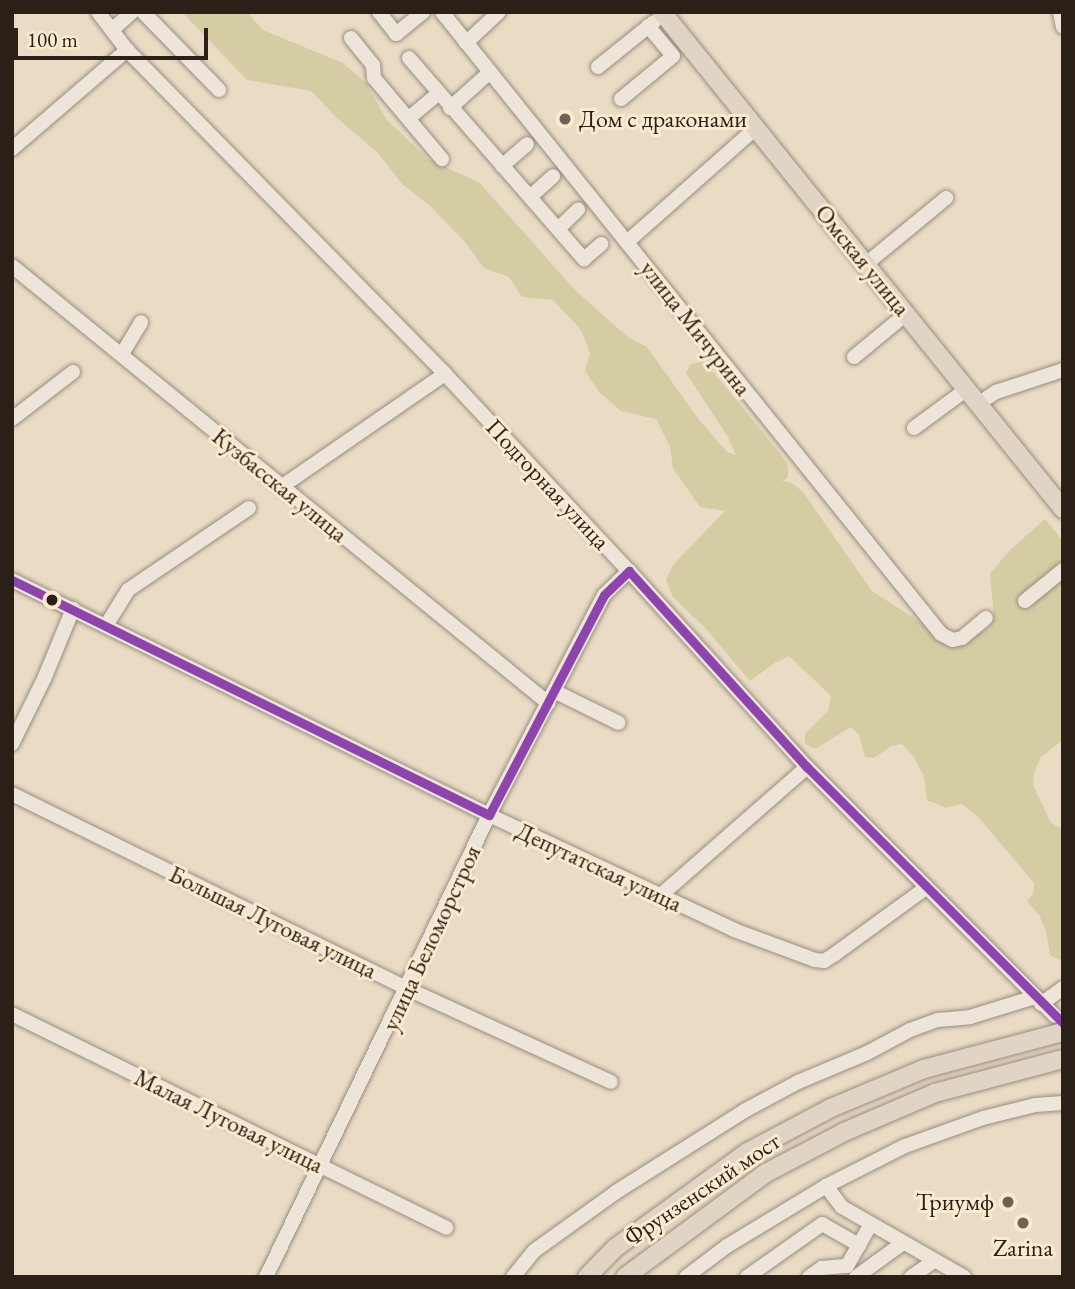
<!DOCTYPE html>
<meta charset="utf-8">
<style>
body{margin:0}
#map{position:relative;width:1075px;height:1289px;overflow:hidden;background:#eadcc4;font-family:"EB Garamond",serif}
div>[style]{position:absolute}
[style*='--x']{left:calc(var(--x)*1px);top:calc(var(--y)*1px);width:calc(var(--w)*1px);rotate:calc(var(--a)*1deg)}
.green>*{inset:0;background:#d4cda4}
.minor-tunnel>*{height:14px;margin-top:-7px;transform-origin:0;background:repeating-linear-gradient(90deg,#c4b6a1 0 14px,transparent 0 21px)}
.roads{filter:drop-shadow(0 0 2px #988e80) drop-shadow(0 0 2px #988e80)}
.minor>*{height:14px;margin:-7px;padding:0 7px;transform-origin:7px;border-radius:7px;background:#ede5d9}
.major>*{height:18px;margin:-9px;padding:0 9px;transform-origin:9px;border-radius:9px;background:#e0d5c4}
.bus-1>*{height:9px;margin:-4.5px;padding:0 4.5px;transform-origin:4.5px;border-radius:4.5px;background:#8e44ad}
.dots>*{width:19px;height:19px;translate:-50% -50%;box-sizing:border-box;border:4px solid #fbeacf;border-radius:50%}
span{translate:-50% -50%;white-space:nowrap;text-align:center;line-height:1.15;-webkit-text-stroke:6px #fbeacf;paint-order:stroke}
.poi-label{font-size:24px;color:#2a2017}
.left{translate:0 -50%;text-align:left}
.right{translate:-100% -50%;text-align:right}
.street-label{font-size:24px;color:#2a2017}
.frame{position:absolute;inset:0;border:14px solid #2a2017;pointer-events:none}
.scale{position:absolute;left:14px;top:28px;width:194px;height:32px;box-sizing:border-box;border:4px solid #2a2017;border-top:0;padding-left:9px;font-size:21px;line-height:24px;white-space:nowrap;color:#2a2017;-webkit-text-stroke:5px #fbeacf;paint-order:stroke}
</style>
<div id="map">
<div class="green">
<i style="clip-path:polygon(176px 12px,247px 12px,263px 30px,343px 63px,366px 83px,387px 120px,428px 159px,480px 183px,575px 290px,629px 338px,647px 347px,700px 421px,727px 452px,736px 455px,728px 437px,686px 373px,691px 364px,704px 361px,779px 452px,788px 465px,788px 478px,782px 481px,792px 483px,803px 492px,872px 591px,923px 624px,946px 646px,962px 643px,989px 627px,994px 618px,990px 574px,1008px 552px,1045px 519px,1063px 541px,1063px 740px,1041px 757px,1034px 773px,1033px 785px,1051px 823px,1063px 829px,1063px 962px,1050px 955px,1046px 931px,1039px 915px,1027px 901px,1033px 894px,1034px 883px,979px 818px,962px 804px,946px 808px,927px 800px,924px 777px,914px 757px,902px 744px,891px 746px,874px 758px,865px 757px,859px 735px,851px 727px,815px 749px,805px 744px,805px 734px,828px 711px,831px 696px,789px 656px,773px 664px,750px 681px,706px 629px,673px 597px,666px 580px,673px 565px,725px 511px,700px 507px,673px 468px,670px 447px,656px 419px,621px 411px,600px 393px,585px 371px,590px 353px,581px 330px,553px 300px,522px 297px,509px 277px,484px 268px,464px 241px,430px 206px,402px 184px,378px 153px,337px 118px,311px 91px,247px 80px,184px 14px)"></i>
</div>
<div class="minor-tunnel">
<i style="--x:1055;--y:1016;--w:11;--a:41"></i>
</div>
<div class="roads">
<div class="minor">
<i style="--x:98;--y:12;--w:48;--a:52.7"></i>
<i style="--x:127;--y:50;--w:454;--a:45.5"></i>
<i style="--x:445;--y:374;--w:270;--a:47"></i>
<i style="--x:629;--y:571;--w:265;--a:47.8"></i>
<i style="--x:807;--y:767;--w:351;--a:45.1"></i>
<i style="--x:143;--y:12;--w:109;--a:45.7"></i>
<i style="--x:379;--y:12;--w:28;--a:52"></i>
<i style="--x:396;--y:34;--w:35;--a:-39"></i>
<i style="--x:442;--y:12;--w:797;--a:51.26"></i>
<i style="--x:941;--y:634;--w:13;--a:27"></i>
<i style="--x:953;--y:640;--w:9;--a:-13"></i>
<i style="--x:962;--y:638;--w:31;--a:-40"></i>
<i style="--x:1060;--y:12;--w:15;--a:79"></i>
<i style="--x:112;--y:30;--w:27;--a:-42"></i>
<i style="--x:351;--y:38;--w:35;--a:51"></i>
<i style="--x:373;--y:65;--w:13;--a:86"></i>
<i style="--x:374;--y:78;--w:106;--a:50"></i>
<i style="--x:466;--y:43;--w:45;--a:-43.2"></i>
<i style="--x:409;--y:58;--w:267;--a:49"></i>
<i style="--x:584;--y:259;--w:23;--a:-41"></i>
<i style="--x:598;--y:67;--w:72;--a:-38.8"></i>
<i style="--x:621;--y:99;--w:67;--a:-39.6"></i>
<i style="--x:673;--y:56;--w:39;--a:-130"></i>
<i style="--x:450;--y:108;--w:54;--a:-42"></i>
<i style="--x:409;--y:118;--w:38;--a:-40"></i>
<i style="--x:12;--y:149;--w:152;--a:-40.7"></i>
<i style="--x:502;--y:166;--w:33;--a:-41"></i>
<i style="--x:530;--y:197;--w:31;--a:-42"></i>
<i style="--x:558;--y:229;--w:28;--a:-44"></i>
<i style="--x:627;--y:242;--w:172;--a:-41.5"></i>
<i style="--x:866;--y:264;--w:104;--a:-39.5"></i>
<i style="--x:12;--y:266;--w:692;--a:39.19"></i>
<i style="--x:122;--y:354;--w:37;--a:-59"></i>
<i style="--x:854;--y:357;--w:67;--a:-39.6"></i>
<i style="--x:978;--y:404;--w:22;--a:-34"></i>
<i style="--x:996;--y:392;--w:71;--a:-18.2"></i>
<i style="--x:12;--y:419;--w:77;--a:-37.6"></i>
<i style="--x:914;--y:428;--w:66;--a:-36.3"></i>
<i style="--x:281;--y:487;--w:199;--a:-34.6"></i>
<i style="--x:12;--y:580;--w:532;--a:26.23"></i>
<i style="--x:489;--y:815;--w:271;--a:25.1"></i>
<i style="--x:734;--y:930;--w:86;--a:20.3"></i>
<i style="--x:815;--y:960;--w:9;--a:6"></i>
<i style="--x:824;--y:961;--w:13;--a:-32"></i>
<i style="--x:835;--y:954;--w:112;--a:-36"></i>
<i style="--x:1025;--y:601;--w:49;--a:-39.2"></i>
<i style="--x:107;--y:624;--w:40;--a:-58"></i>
<i style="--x:128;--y:590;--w:146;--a:-34.1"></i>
<i style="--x:554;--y:691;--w:72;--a:26.2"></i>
<i style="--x:12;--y:744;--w:72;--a:-63.8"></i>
<i style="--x:44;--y:679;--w:76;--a:-67.5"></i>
<i style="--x:12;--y:794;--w:441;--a:26.2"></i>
<i style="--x:408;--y:989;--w:223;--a:24.6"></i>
<i style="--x:661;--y:895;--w:194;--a:-41.2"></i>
<i style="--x:1041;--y:1004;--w:27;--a:-36"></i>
<i style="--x:12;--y:1014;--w:484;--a:26.2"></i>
<i style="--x:826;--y:1186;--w:26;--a:53"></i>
<i style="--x:842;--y:1207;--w:141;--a:29.8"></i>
<i style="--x:266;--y:1277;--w:513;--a:-64.23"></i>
<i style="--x:489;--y:815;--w:248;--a:-62.4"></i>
<i style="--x:604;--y:595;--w:35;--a:-44"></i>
<i style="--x:513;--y:1277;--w:33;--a:-51"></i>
<i style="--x:534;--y:1251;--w:101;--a:-35.7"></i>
<i style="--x:616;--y:1192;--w:151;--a:-32.3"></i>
<i style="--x:744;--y:1111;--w:61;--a:-28.2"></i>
<i style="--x:798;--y:1082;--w:75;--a:-22.8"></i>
<i style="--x:867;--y:1053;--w:49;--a:-28.1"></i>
<i style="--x:910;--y:1030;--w:30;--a:-20"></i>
<i style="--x:938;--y:1020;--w:32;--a:-5"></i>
<i style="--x:970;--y:1017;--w:68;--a:-17.1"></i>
<i style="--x:686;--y:1277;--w:51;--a:-37.1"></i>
<i style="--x:727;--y:1246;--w:116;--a:-31.2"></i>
<i style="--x:826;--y:1186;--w:89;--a:-26.9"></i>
<i style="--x:905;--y:1146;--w:83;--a:-19.7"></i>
<i style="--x:983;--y:1118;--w:54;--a:-14"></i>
<i style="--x:1035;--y:1105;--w:28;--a:-4"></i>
<i style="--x:747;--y:1277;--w:92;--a:-35.2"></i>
<i style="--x:822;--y:1224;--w:43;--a:29.6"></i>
<i style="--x:809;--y:1277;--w:16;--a:-35"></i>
<i style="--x:822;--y:1268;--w:25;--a:-5"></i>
<i style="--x:847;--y:1266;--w:48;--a:-60.3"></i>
<i style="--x:856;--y:1277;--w:58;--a:-35.9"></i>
<i style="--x:911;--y:1277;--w:29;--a:-35"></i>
</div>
<div class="major">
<i style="--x:662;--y:12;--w:639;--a:51.1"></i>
<i style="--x:587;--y:1277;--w:40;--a:-46"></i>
<i style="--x:615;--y:1248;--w:162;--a:-35.9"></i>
<i style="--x:746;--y:1153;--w:96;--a:-27.9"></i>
<i style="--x:831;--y:1108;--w:101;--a:-22.8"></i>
<i style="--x:924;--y:1069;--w:144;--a:-14.9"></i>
<i style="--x:625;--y:1277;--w:175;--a:-36.4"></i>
<i style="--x:766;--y:1173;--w:88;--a:-27.7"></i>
<i style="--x:844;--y:1132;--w:99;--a:-23.2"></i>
<i style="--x:935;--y:1093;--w:132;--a:-14.9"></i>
</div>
</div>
<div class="bus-1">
<i style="--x:629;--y:571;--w:265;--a:47.8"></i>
<i style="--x:807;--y:767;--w:362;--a:45"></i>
<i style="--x:12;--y:580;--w:532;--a:26.23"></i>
<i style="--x:489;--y:815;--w:248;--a:-62.4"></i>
<i style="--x:604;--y:595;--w:35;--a:-44"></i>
</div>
<div class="dots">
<i style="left:565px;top:119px;background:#6d6254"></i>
<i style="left:52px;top:600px;background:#2a2017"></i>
<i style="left:1008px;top:1202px;background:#6d6254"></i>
<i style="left:1023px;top:1223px;background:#6d6254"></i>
</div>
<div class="poi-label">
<span class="left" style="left:579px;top:119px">Дом с драконами</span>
<span class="right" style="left:994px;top:1202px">Триумф</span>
<span style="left:1023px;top:1248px">Zarina</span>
</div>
<div class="street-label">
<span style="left:863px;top:260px;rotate:51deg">Омская улица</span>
<span style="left:696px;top:328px;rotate:52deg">улица Мичурина</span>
<span style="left:548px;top:484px;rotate:47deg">Подгорная улица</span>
<span style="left:280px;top:485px;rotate:39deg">Кузбасская улица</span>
<span style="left:599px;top:867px;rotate:25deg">Депутатская улица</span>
<span style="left:273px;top:922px;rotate:26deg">Большая Луговая улица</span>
<span style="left:431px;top:938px;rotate:-65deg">улица Беломорстроя</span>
<span style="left:229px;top:1121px;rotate:26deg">Малая Луговая улица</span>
<span style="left:702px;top:1189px;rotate:-34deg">Фрунзенский мост</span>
</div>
<div class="frame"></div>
<div class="scale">100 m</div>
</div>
